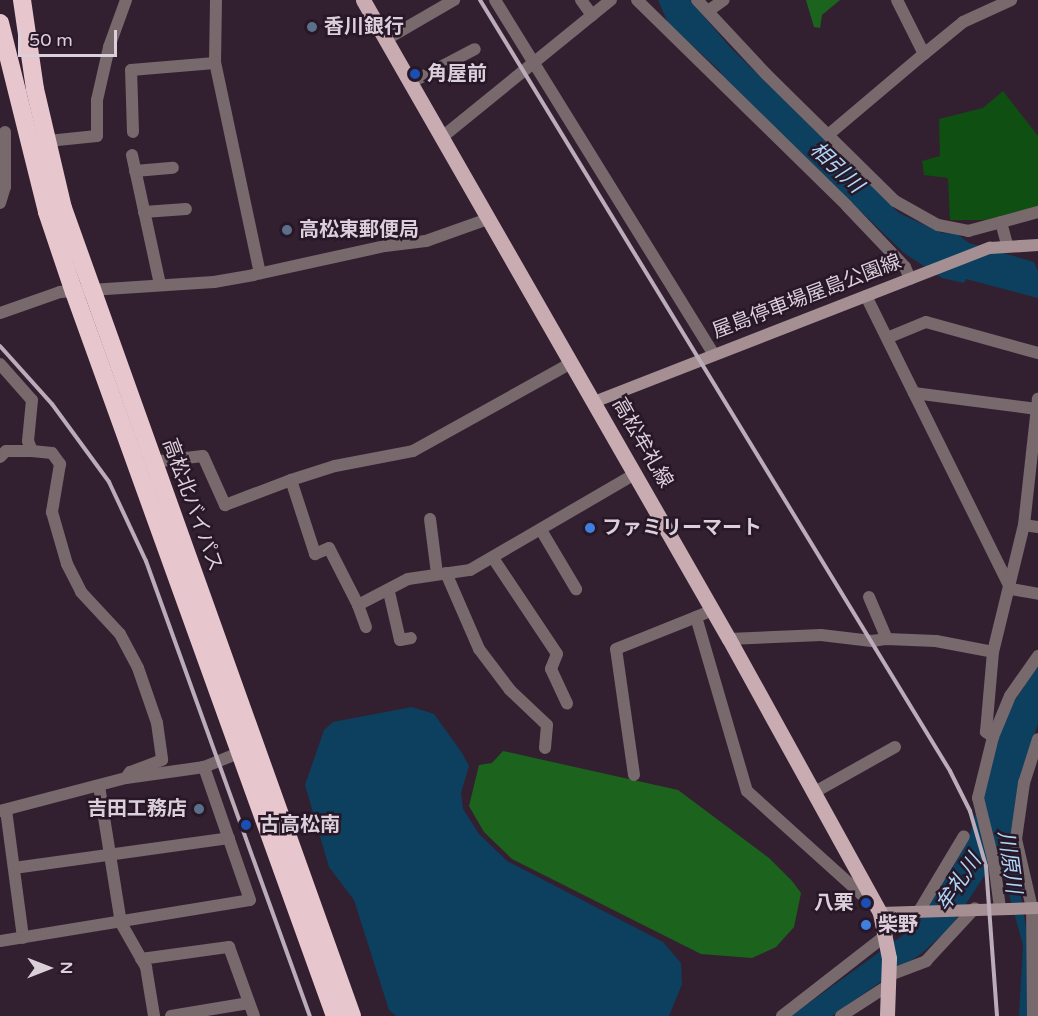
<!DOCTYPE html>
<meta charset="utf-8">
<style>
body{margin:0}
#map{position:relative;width:1038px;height:1016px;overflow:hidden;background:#322031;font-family:"Varela Round","Noto Sans JP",sans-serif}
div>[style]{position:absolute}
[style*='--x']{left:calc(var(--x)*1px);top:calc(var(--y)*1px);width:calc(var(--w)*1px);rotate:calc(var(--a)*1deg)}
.green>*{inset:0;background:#0f4f11}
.forest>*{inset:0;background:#1c641d}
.water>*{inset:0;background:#0d3f5f}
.street>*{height:12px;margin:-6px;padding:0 6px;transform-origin:6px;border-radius:6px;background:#77696c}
.secondary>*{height:12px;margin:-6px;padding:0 6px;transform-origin:6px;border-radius:6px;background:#a58f93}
.primary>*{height:15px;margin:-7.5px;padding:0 7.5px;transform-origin:7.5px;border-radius:7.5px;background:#c8acb2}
.highway>*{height:18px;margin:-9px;padding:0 9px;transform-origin:9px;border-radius:9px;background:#e8c6cd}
.rail>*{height:4px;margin:-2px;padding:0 2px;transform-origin:2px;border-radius:2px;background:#baadb9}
.dots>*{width:16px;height:16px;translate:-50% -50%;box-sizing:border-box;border:3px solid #281727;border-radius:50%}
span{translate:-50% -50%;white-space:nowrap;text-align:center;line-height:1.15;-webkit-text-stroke:5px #281727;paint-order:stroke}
.poi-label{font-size:20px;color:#dbcfda;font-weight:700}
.left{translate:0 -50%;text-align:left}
.right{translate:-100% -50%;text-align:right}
.street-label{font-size:20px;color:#dbcfda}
.water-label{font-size:21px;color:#add6f6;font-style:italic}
.north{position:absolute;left:18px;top:938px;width:60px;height:60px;-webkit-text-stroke:4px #281727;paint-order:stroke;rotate:90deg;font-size:16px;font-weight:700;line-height:24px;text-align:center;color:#dbcfda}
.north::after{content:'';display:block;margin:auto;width:21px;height:27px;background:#dbcfda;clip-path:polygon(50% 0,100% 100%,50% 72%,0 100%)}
.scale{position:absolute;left:18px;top:30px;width:99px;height:27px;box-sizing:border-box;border:3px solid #dbcfda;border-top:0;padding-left:8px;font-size:18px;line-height:21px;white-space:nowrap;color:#dbcfda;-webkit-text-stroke:4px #281727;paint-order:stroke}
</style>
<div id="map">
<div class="green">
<i style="clip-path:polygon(1003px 91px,1038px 136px,1038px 206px,985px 220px,950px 220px,948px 178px,924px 175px,922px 161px,940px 156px,939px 119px,983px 108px)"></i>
</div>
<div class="forest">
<i style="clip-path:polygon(806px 0,840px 0,822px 15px,820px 28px,814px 27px)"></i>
<i style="clip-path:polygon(503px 751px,678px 790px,769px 858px,792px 881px,801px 893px,794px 927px,776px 947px,752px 958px,701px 954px,512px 859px,484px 832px,469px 806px,479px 765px,492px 763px)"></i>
</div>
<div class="water">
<i style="clip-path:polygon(658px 0,690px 0,730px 47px,899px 213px,942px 233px,957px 234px,969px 243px,1034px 262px,1038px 271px,1038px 298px,966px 279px,964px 283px,942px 278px,904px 253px,719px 75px,721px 72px,668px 23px)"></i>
<i style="clip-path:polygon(1038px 665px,1038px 724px,1023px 767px,1011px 834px,1027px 934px,1028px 1016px,1019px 1016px,1023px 945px,998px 855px,950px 928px,922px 953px,832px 1016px,791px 1016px,917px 925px,970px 834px,994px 745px,1010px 708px)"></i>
<i style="clip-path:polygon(412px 707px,434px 714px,462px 753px,469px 766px,461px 793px,463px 809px,479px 834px,507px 861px,663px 942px,681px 963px,682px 984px,669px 1016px,396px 1016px,389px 1010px,354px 900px,329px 867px,305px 785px,324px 730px,333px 722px)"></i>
</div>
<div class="street">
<i style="--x:216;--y:0;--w:62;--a:90.9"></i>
<i style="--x:215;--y:62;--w:216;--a:78"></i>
<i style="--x:495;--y:0;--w:417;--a:58.3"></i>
<i style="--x:581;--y:0;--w:19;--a:54"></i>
<i style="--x:637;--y:0;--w:294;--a:44.4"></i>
<i style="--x:847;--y:206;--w:84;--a:46.4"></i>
<i style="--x:905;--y:267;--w:13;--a:67"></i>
<i style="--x:697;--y:0;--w:101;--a:47"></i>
<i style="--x:766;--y:74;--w:181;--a:44.6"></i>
<i style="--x:895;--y:201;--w:49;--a:29.2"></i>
<i style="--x:938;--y:225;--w:31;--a:11"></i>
<i style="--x:968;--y:231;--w:73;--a:-15.2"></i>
<i style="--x:708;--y:11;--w:19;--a:-35"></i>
<i style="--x:385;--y:40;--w:80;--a:-30.1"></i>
<i style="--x:924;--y:54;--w:50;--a:-39.4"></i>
<i style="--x:963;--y:22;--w:53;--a:-24.6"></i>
<i style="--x:410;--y:83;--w:73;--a:-27.6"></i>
<i style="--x:133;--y:132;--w:62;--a:-91.8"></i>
<i style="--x:131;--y:70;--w:84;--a:-4.8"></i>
<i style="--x:828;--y:135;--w:126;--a:-40.2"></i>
<i style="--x:924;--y:54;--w:60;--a:-116.6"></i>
<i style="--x:441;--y:138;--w:219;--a:-39.1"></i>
<i style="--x:48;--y:141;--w:49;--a:-5.8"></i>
<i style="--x:97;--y:136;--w:36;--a:-90"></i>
<i style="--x:97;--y:100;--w:54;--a:-77.2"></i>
<i style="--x:109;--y:47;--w:50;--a:-70.1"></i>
<i style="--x:132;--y:155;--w:133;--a:77.8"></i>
<i style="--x:135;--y:171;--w:38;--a:-5"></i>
<i style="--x:0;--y:203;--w:17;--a:-73"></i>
<i style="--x:5;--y:187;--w:55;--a:-90"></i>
<i style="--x:144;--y:212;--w:42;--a:-4.1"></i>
<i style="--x:1001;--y:222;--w:23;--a:75"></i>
<i style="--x:866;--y:296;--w:327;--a:63.7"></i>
<i style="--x:1011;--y:589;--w:27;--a:10"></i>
<i style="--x:0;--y:313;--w:64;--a:-19.3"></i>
<i style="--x:60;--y:292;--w:154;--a:-3.7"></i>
<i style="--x:214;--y:282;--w:40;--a:-10"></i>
<i style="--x:253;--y:275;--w:135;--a:-12.4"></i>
<i style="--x:385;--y:246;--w:41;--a:-7"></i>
<i style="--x:426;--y:241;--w:66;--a:-19.5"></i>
<i style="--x:887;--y:338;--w:42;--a:-22.3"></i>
<i style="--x:926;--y:322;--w:116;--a:15.5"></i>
<i style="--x:0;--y:364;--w:48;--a:48.4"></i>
<i style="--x:32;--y:400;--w:41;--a:95.6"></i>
<i style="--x:28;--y:441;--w:11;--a:68"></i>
<i style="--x:32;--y:451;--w:20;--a:6"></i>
<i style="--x:52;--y:453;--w:14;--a:54"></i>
<i style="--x:60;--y:464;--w:49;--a:99.5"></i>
<i style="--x:52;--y:512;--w:54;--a:73.9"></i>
<i style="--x:67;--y:564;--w:31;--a:63"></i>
<i style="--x:81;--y:592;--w:57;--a:47.1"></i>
<i style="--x:120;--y:634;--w:38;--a:62"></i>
<i style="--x:138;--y:668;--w:58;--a:70.9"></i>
<i style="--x:157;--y:723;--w:37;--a:82"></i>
<i style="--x:162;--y:760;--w:34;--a:159"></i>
<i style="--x:130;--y:772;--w:7;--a:124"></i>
<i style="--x:914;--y:393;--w:124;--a:7.4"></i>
<i style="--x:0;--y:457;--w:8;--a:-45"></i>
<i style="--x:6;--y:451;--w:26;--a:0"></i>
<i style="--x:152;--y:462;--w:51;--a:-6.7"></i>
<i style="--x:203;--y:456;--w:54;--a:65.8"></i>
<i style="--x:225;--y:505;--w:71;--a:-20.7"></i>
<i style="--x:291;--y:480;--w:78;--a:72"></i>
<i style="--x:315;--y:554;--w:15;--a:-23"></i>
<i style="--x:329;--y:548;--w:64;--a:63"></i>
<i style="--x:291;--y:480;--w:46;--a:-17.7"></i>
<i style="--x:335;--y:466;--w:79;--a:-10.9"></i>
<i style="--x:413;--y:451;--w:181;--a:-29.1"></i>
<i style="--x:430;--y:519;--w:55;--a:82.7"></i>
<i style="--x:1024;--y:525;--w:127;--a:-83.7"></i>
<i style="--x:541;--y:530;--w:69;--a:59.3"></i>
<i style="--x:493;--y:558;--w:115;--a:56.3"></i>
<i style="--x:557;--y:654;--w:16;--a:112"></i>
<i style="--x:551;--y:669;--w:38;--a:65"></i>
<i style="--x:446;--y:573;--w:83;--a:66.5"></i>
<i style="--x:479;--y:649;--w:51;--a:52.9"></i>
<i style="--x:510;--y:690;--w:51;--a:43.4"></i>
<i style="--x:547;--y:725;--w:23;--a:95"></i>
<i style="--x:389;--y:592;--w:49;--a:77.1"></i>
<i style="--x:400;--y:640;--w:11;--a:-10"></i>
<i style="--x:869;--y:597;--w:46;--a:66.8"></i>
<i style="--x:887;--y:639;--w:49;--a:2.3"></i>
<i style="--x:936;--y:641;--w:58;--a:10.9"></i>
<i style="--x:713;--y:610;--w:18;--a:158"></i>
<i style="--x:696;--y:617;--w:181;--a:73.7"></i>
<i style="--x:747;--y:791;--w:155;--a:42.1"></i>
<i style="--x:862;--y:895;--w:8;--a:7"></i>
<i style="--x:366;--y:627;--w:23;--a:-110"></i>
<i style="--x:358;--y:605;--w:56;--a:-27.5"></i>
<i style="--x:408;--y:579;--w:63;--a:-8.3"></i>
<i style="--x:470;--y:570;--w:191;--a:-30.2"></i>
<i style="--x:729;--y:639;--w:92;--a:-2.5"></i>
<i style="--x:821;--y:635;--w:51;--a:6.7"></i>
<i style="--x:872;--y:641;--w:15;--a:-8"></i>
<i style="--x:993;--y:737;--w:9;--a:-144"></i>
<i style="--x:986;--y:732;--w:80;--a:-85"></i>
<i style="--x:993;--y:652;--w:131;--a:-76.3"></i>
<i style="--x:1024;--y:525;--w:14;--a:8"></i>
<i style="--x:634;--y:775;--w:127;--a:-98.1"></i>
<i style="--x:616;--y:649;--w:86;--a:-21.8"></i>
<i style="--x:99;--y:786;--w:139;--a:80.9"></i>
<i style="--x:121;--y:923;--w:51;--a:60.4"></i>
<i style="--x:146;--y:967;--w:50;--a:80.7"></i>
<i style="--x:813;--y:793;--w:94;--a:-29.3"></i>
<i style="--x:6;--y:810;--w:129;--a:82.4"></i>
<i style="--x:0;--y:811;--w:130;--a:-14.7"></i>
<i style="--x:126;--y:778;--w:79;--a:-8"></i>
<i style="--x:204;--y:767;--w:38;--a:-22"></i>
<i style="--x:14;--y:868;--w:217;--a:-7.9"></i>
<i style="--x:1000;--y:908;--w:45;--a:-97.6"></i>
<i style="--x:994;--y:863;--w:67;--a:-103.8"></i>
<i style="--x:978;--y:798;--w:63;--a:-76.2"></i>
<i style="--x:993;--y:737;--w:44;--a:-67.5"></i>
<i style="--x:1010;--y:696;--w:49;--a:-55"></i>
<i style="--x:919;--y:911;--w:87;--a:-59"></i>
<i style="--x:0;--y:941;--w:253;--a:-9.3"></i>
<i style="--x:250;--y:900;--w:141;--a:-109.1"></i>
<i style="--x:141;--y:959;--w:89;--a:-7.8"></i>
<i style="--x:229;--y:947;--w:73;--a:70.1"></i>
<i style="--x:890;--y:975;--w:39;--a:-21"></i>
<i style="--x:926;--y:961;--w:72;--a:-47.2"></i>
<i style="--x:171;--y:1016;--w:79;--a:-9.5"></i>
<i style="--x:782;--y:1016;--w:132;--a:-37.9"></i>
<i style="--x:841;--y:1016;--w:57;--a:-32.9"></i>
<i style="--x:1033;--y:1016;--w:108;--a:-90.5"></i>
<i style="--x:1032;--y:908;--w:71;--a:-103.1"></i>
<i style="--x:1016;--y:839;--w:57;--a:-81.9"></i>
<i style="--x:1024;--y:783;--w:46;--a:-72.3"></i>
</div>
<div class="secondary">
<i style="--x:594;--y:402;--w:425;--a:-21.3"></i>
<i style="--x:990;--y:248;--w:48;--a:-3.6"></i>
<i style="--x:880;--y:913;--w:158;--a:-1.8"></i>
</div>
<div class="primary">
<i style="--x:363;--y:0;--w:736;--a:60.2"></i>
<i style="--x:729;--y:639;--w:313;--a:61.1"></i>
<i style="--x:880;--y:913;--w:46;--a:78.7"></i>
<i style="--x:889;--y:958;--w:58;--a:92"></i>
</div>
<div class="highway">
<i style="--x:22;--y:0;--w:90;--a:81.7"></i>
<i style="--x:35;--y:89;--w:122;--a:76.8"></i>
<i style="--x:63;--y:208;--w:858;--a:70.32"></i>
<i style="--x:0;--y:23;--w:195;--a:76"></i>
<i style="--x:47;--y:212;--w:84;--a:71.4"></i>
<i style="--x:74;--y:292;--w:770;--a:70.18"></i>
</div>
<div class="rail">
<i style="--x:480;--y:0;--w:903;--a:58.63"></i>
<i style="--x:950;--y:771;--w:45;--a:63.4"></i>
<i style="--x:970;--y:811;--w:57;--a:73.8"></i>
<i style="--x:986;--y:866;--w:150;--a:85.8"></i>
<i style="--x:0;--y:346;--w:78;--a:48.1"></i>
<i style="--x:52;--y:404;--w:97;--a:53.8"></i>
<i style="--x:109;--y:482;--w:87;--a:64.9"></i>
<i style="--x:146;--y:561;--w:484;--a:70.2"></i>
</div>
<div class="dots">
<i style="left:312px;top:27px;background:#5c6f8a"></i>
<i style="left:415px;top:74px;background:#1a4fb4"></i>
<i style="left:287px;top:230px;background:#5c6f8a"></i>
<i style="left:590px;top:528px;background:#3f7fe0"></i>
<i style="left:199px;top:809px;background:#5c6f8a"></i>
<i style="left:246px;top:825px;background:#1a4fb4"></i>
<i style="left:866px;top:903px;background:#1a4fb4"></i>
<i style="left:866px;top:925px;background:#3f7fe0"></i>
</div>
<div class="poi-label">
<span class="left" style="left:324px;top:27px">香川銀行</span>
<span class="left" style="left:427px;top:74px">角屋前</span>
<span class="left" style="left:299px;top:230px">高松東郵便局</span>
<span class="left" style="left:602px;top:528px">ファミリーマート</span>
<span class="right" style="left:187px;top:809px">吉田工務店</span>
<span class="left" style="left:260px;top:825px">古高松南</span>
<span class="right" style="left:854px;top:903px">八栗</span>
<span class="left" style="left:878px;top:925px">柴野</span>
</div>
<div class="street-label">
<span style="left:807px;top:297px;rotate:-21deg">屋島停車場屋島公園線</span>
<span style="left:642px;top:443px;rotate:60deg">高松牟礼線</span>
<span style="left:192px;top:505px;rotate:70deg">高松北バイパス</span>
</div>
<div class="water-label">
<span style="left:836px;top:168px;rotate:43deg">相引川</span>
<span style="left:1009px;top:862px;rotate:82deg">川原川</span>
<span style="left:959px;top:883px;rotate:-56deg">牟礼川</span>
</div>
<div class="north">N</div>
<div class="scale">50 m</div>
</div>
